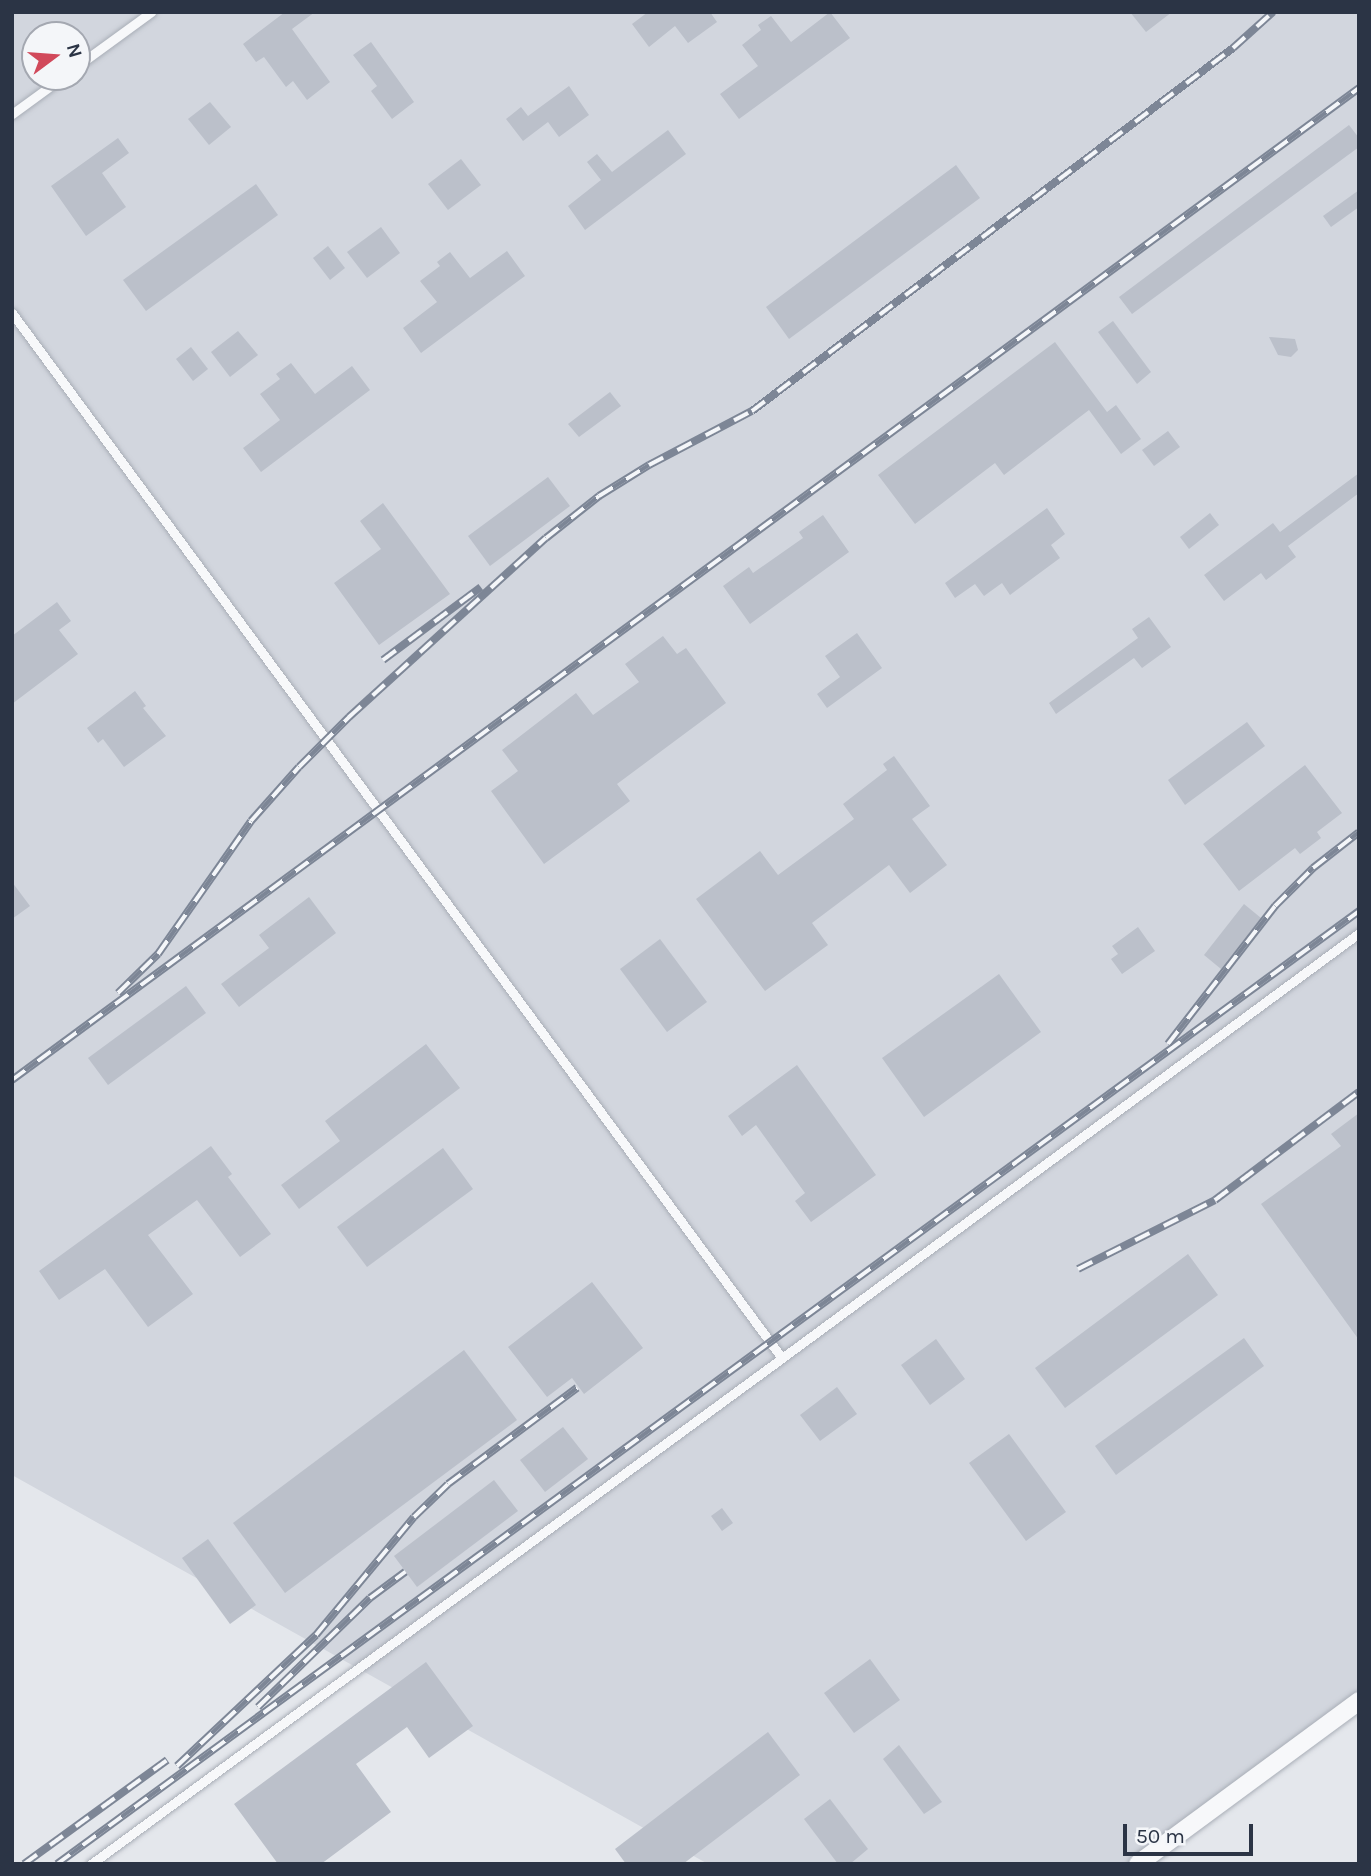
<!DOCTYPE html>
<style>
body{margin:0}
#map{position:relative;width:1371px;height:1876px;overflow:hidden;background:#e4e7ec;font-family:Karla,sans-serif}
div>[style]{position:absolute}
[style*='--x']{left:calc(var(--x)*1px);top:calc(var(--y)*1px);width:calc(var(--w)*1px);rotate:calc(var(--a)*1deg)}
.built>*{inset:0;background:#d2d6de}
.building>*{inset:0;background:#bbc0ca}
.roads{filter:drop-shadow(0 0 2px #a9aeb7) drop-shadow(0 0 2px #a9aeb7)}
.lane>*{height:9px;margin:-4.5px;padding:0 4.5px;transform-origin:4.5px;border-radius:4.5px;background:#f7f8fa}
.street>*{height:18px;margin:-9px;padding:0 9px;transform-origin:9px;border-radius:9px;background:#f7f8fa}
.rail>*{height:8px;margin-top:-4px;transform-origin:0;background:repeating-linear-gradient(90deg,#f4f6f9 0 16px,#7d8696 0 32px);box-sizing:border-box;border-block:2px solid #7d8696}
span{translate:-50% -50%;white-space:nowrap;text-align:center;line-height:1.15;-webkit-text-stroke:5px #f4f6f9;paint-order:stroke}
.frame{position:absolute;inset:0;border:14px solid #2b3445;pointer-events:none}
.north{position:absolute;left:21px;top:21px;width:70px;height:70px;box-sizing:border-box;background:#f4f6f9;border:2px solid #a4a8b1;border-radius:50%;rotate:74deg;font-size:19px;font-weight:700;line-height:28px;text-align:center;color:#2b3445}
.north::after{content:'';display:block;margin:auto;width:24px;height:32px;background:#d1495b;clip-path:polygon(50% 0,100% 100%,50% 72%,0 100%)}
.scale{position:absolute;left:1123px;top:1824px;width:130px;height:32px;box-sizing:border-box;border:4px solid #2b3445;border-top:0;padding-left:9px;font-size:21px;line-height:24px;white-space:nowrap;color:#2b3445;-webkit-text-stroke:5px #f4f6f9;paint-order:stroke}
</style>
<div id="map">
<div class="built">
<i style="clip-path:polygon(evenodd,12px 12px,1359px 12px,1359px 1701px,1138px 1864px,708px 1864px,12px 1475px,12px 12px,35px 35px,77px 35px,77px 77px,35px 77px,35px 35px)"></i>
</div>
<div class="building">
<i style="clip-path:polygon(285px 12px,315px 12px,292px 29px,330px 82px,307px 100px,293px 81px,286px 87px,264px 57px,256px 62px,243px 44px)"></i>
<i style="clip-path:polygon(648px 12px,710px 12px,717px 22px,688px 43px,675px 26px,649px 47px,632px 24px)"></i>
<i style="clip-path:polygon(830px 12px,850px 38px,739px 119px,720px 94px,758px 66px,742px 45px,761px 30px,758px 25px,771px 16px,791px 42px)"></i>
<i style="clip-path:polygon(1130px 12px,1172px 12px,1146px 32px)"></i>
<i style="clip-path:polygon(371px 42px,414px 102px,392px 119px,371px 91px,377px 86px,353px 55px)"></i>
<i style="clip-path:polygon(569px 86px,589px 115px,559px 137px,548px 122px,523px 141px,506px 119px,521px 107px,528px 116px)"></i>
<i style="clip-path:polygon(210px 102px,231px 127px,209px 145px,188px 119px)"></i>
<i style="clip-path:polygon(1349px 125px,1359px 138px,1359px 147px,1132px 314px,1119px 297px)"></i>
<i style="clip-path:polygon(668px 130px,686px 154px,585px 230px,568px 206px,601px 180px,587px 162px,597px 154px,612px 172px)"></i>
<i style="clip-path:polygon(118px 138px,129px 153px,102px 173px,126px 207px,86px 236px,51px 186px)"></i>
<i style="clip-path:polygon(461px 159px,481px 185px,448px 210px,428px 184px)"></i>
<i style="clip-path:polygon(956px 165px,980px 198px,789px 339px,766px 307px)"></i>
<i style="clip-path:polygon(256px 184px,278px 215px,146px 311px,123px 280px)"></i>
<i style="clip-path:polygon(1359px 190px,1359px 207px,1331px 227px,1323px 216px)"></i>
<i style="clip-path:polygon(381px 227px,400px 253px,367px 278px,347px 252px)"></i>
<i style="clip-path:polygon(328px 246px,345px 268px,330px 280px,313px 258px)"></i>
<i style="clip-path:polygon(507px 251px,525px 276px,421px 353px,403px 328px,437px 302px,420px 281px,440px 266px,437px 262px,450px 252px,470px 278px)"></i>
<i style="clip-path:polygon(1113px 321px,1151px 372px,1137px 384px,1098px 332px)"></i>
<i style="clip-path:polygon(238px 331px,258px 355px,230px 377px,211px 352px)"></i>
<i style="clip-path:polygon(1269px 337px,1295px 339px,1298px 350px,1291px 357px,1278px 355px)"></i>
<i style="clip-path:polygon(1055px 342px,1107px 412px,1116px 405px,1141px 439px,1121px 454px,1089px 410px,1004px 475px,995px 463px,915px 524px,878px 475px)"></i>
<i style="clip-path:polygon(191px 347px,208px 369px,193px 381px,176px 359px)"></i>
<i style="clip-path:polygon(291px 363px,315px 394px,352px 366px,370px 390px,261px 472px,243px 448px,280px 420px,260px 394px,280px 379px,276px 374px)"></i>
<i style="clip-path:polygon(610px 392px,621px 406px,579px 437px,568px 424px)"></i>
<i style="clip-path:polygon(1168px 431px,1180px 447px,1154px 466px,1142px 450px)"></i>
<i style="clip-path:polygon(1359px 473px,1359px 493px,1288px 546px,1296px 557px,1266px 580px,1261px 573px,1224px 601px,1204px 575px,1273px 523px,1280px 532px)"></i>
<i style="clip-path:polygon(548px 477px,570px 506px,490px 566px,468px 536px)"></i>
<i style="clip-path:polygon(383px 503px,450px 594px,379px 645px,334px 583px,381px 549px,360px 521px)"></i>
<i style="clip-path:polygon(1047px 508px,1065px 534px,1051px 545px,1060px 558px,1010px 595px,1002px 583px,984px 596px,975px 584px,955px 598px,945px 583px)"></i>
<i style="clip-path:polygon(1210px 513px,1219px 525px,1189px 549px,1180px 537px)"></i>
<i style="clip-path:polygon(823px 515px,849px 552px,750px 624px,723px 586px,749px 567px,753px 573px,803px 538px,799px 532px)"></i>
<i style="clip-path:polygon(57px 602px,71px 621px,59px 630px,78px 654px,12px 704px,12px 636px)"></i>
<i style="clip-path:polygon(1149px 617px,1171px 647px,1142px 668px,1134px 658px,1056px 714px,1049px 703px,1138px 638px,1132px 629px)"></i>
<i style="clip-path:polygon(857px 633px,882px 668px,827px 708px,817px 694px,840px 677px,825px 656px)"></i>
<i style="clip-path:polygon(663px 636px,677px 654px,686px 648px,726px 703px,617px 784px,630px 801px,544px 864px,491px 791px,518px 771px,502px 750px,576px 693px,593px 715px,639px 682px,625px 664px)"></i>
<i style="clip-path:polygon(135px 691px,146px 706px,143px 708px,166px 736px,124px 767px,103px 739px,98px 743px,87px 728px)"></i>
<i style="clip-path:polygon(1247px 722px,1265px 746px,1185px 805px,1168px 780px)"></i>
<i style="clip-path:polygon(894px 756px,930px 806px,912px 819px,947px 865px,910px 893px,889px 865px,812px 923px,828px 945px,765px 991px,696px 899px,760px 851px,778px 875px,854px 819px,843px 804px,887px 770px,883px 764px)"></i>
<i style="clip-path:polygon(1305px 765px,1342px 813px,1317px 832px,1321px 838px,1300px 854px,1295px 848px,1239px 891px,1203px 844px)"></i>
<i style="clip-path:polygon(12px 882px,30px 906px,12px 919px)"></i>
<i style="clip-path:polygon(309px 897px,336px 933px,239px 1007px,221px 984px,269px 948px,259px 935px)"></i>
<i style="clip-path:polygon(1244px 904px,1261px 918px,1221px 969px,1204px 955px)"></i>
<i style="clip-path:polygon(1138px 927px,1155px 951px,1122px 974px,1111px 959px,1118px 954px,1112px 946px)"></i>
<i style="clip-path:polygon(660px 939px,707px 1002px,667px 1032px,620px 969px)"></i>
<i style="clip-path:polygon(999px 974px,1041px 1032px,924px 1117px,882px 1058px)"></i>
<i style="clip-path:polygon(186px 986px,206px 1013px,108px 1085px,88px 1058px)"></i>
<i style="clip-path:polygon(426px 1044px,460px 1088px,299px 1209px,281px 1185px,340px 1141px,325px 1121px)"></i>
<i style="clip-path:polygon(797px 1065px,876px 1175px,811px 1222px,795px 1201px,805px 1193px,756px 1125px,742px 1136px,728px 1116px)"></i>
<i style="clip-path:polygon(1359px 1113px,1359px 1340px,1261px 1204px,1341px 1146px,1331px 1134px)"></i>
<i style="clip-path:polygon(211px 1146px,232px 1174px,228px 1177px,271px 1234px,240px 1257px,197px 1200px,148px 1235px,193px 1294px,148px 1327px,105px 1269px,59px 1300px,39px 1271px)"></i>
<i style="clip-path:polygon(443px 1148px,473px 1189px,367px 1267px,337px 1227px)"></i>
<i style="clip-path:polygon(1188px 1254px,1218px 1295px,1065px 1408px,1035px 1368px)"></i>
<i style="clip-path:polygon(592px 1282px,643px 1348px,584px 1394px,572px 1378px,547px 1397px,508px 1347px)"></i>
<i style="clip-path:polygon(1244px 1338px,1264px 1366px,1116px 1475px,1095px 1446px)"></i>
<i style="clip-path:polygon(936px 1339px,965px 1379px,930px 1405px,901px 1365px)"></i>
<i style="clip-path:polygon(464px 1350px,517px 1420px,285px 1593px,233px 1523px)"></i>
<i style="clip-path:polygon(837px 1387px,857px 1414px,820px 1441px,800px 1415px)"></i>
<i style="clip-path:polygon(563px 1427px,588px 1459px,545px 1492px,520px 1460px)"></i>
<i style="clip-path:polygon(1009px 1434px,1066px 1512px,1026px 1541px,969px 1463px)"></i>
<i style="clip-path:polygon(494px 1480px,518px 1511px,417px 1587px,394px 1556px)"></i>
<i style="clip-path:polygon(722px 1508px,733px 1523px,722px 1531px,711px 1516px)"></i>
<i style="clip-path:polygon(208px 1539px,256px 1605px,230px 1624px,182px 1558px)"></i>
<i style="clip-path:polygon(870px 1659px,900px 1700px,854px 1733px,824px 1693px)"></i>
<i style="clip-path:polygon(426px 1662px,473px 1726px,429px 1758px,407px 1727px,356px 1764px,391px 1812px,321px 1864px,278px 1864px,234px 1804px)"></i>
<i style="clip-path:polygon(768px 1732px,800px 1775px,683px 1864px,626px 1864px,615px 1849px)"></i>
<i style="clip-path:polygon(899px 1745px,942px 1802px,924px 1814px,883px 1759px)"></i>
<i style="clip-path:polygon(830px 1799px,868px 1849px,850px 1864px,838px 1864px,804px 1819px)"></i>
</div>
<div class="roads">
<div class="lane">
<i style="--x:77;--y:66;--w:92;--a:-36.1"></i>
<i style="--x:12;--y:114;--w:63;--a:-36"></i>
<i style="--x:12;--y:313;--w:1298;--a:53.62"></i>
<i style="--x:782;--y:1358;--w:717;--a:-36.37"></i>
<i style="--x:91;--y:1864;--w:856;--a:-36.21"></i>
</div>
<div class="street">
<i style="--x:1138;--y:1864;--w:275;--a:-36.4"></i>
</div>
</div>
<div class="rail">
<i style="--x:383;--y:660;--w:122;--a:-36.7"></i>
<i style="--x:118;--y:993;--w:56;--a:-44.3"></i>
<i style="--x:158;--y:954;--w:162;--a:-55"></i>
<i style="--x:251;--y:821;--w:72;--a:-48.4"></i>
<i style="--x:299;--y:767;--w:71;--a:-45"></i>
<i style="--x:349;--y:717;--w:266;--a:-42.3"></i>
<i style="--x:546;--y:538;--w:68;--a:-38.4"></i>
<i style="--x:599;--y:496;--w:59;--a:-31.8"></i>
<i style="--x:649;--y:465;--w:116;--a:-27.7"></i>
<i style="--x:752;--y:411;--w:603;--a:-37.04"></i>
<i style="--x:1233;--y:48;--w:54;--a:-42"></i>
<i style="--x:1168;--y:1044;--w:175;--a:-52.2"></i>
<i style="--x:1275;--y:906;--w:54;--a:-45"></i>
<i style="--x:1313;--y:868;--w:58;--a:-38"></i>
<i style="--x:12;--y:1080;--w:1673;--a:-36.37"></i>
<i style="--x:1078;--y:1269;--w:153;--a:-26.7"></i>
<i style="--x:1215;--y:1200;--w:180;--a:-36.9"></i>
<i style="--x:258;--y:1707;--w:156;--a:-44.2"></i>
<i style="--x:370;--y:1598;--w:44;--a:-36.6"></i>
<i style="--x:177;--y:1766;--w:191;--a:-43.3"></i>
<i style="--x:316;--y:1635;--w:153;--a:-50.3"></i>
<i style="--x:414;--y:1517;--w:47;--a:-44.1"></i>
<i style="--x:448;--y:1484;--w:161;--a:-36.7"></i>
<i style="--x:24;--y:1864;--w:177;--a:-36"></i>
<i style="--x:57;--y:1864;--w:1614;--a:-36.2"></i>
</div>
<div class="frame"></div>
<div class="north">N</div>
<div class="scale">50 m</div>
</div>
